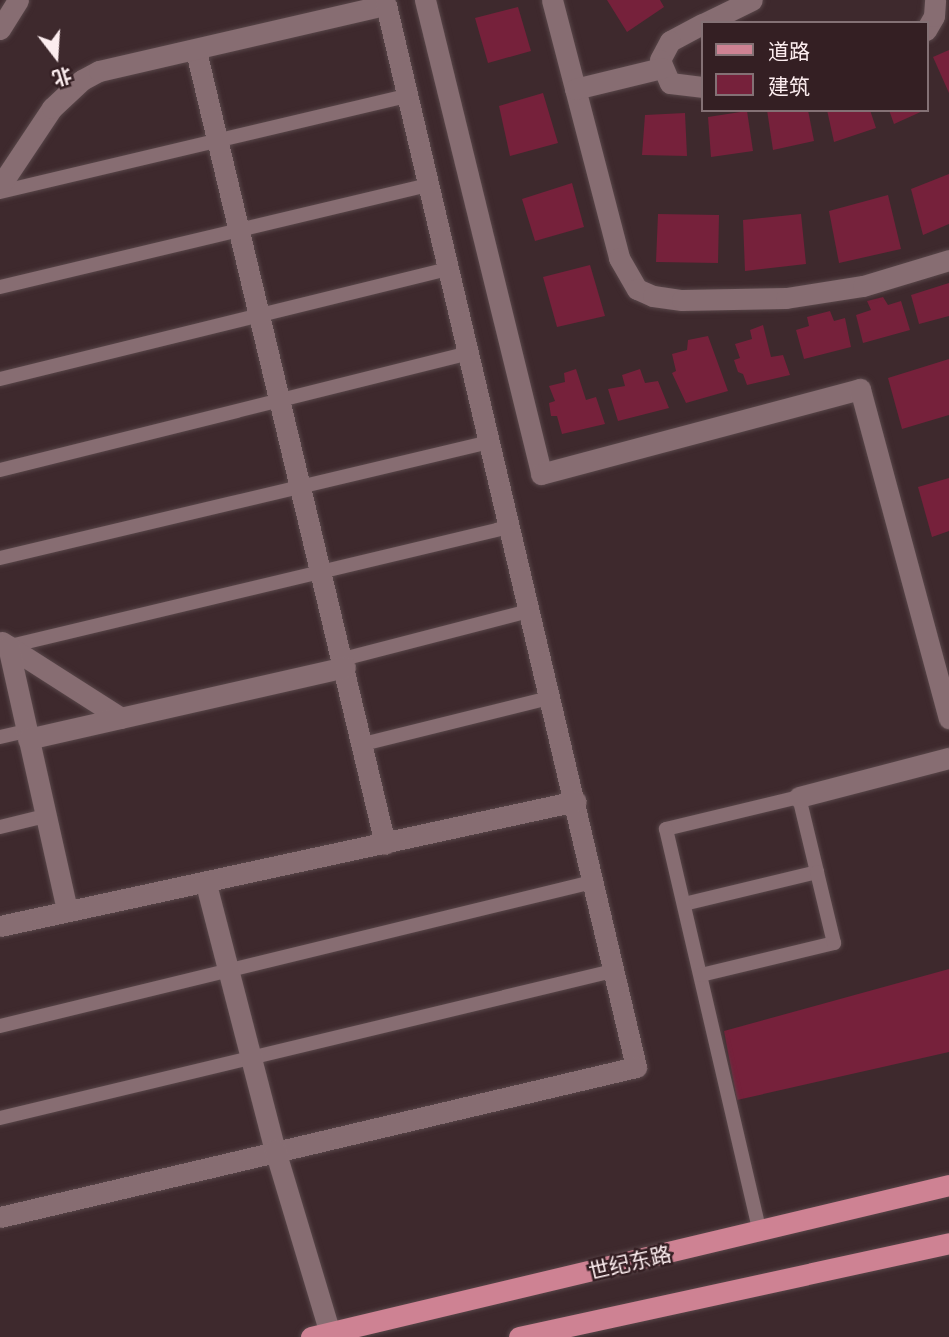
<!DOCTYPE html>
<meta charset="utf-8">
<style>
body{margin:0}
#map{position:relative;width:949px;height:1337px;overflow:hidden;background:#3e292d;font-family:"Roboto Condensed","Noto Sans SC",sans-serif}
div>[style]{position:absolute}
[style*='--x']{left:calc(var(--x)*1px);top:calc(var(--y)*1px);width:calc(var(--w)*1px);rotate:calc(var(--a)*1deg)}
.building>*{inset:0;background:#76213b}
.roads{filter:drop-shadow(0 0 2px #584649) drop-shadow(0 0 2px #584649)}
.lane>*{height:14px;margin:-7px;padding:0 7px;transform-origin:7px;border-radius:7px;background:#876d72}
.street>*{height:21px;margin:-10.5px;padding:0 10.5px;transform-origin:10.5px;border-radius:10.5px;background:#876d72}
.secondary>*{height:21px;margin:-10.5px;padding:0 10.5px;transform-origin:10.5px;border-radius:10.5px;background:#876d72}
.primary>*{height:21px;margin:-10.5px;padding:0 10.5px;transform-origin:10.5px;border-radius:10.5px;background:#ce8293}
span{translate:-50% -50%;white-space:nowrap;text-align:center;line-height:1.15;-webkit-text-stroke:5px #341f23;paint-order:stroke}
.street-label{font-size:21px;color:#fcedef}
.legend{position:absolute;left:701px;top:21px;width:228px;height:91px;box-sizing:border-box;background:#341f23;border:2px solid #847175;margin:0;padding:9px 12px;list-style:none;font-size:21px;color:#fcedef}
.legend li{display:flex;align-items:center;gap:14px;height:35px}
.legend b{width:35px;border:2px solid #847175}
.north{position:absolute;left:21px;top:21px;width:70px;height:70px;-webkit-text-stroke:5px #341f23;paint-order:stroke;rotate:163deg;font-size:19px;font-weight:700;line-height:28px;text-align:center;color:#fcedef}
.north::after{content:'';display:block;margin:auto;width:24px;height:32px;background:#fcedef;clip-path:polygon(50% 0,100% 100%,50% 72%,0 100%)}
</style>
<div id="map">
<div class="building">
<i style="clip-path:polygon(607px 0,660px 0,664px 7px,627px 32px)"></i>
<i style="clip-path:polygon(518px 7px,531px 51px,488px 63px,475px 18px)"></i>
<i style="clip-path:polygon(949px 50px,949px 93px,933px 57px)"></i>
<i style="clip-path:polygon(543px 93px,558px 143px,510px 156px,499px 106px)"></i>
<i style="clip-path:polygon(767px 110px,808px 110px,814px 141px,773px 150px)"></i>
<i style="clip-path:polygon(827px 110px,870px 110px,876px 128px,834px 142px)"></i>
<i style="clip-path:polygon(889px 110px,925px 110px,894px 124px)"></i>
<i style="clip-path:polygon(747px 111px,753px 151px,711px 157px,708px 117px)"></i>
<i style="clip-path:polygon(685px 113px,687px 156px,642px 155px,645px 115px)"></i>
<i style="clip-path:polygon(949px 174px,949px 224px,923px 235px,911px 189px)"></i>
<i style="clip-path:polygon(572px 183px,584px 227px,535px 241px,522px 199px)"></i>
<i style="clip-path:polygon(888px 195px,901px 249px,839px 263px,829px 211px)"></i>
<i style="clip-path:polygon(658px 214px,719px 215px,718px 263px,656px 262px)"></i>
<i style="clip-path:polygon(801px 214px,806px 264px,745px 271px,743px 220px)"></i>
<i style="clip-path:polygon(590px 265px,605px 316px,557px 327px,543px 277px)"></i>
<i style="clip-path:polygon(949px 283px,949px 316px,919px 324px,911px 295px)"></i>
<i style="clip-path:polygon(883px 297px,888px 305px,901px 301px,910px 330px,863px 343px,856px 315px,871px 310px,867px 301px)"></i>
<i style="clip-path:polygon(830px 311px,834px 321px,845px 318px,851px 347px,804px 359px,796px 330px,809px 326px,807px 317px)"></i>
<i style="clip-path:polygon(763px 325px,771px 357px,783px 355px,790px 375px,747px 385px,743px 374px,738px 372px,734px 360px,740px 358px,735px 344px,752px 339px,750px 330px)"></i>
<i style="clip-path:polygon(708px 336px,728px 391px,686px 403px,672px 373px,676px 371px,672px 354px,687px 350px,688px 340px)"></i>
<i style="clip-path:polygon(949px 359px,949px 415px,902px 429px,888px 378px)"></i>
<i style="clip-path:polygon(576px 369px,586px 400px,596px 397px,605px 424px,562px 434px,557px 416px,551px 416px,549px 403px,555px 401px,549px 386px,565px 382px,564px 373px)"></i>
<i style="clip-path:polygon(640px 369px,645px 383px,658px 381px,669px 408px,618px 421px,608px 389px,625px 386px,622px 375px)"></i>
<i style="clip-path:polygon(949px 478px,949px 531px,932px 537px,918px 487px)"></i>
<i style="clip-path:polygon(949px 969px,949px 1052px,737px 1100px,724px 1031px)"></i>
</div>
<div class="roads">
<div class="lane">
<i style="--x:0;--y:192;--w:418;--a:-13.3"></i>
<i style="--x:0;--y:287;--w:440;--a:-13.4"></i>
<i style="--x:0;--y:379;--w:461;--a:-13.8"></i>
<i style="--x:0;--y:470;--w:482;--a:-14"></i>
<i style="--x:0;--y:558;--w:503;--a:-13.34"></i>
<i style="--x:6;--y:647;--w:517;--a:-13.42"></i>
<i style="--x:343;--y:659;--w:191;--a:-14.5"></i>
<i style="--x:0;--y:737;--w:28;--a:-13"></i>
<i style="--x:363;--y:744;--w:192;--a:-13.9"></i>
<i style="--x:0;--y:827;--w:46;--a:-13.7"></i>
<i style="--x:684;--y:904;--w:137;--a:-13.5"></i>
<i style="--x:817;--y:872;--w:77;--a:-103.5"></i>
<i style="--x:799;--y:797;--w:137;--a:166.5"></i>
<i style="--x:666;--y:829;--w:415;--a:76.9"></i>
<i style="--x:701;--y:975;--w:137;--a:-13.5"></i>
<i style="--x:834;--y:943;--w:73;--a:-103.5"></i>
<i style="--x:0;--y:1026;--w:609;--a:-13.67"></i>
<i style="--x:0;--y:1118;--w:630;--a:-13.49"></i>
</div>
<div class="street">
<i style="--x:425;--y:0;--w:488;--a:76.2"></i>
<i style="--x:541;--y:474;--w:330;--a:-14.9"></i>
<i style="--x:860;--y:389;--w:341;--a:74.9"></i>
<i style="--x:552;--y:0;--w:267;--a:75.4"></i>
<i style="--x:619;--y:258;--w:36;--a:60"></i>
<i style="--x:637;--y:289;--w:17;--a:24"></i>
<i style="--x:653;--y:296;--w:29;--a:8"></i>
<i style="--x:682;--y:300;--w:104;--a:-1.1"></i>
<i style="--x:786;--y:298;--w:78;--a:-8.9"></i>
<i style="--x:863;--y:286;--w:90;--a:-16.8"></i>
<i style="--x:705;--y:23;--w:52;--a:-26.1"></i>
<i style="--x:702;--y:24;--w:36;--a:152"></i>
<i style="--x:670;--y:41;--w:21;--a:118"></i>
<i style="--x:660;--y:60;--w:25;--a:67"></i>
<i style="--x:670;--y:83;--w:32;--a:7"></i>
<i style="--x:926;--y:30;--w:16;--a:-60"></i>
<i style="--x:934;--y:16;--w:16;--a:-86"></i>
<i style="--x:196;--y:51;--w:815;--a:76.59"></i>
<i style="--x:575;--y:89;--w:89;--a:-13.6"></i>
<i style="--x:0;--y:186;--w:94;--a:-56.3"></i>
<i style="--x:52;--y:108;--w:41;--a:-43"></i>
<i style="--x:82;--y:80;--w:19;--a:-28"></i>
<i style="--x:99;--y:71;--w:294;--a:-13"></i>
<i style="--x:386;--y:5;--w:1091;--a:76.75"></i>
<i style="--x:636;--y:1067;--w:653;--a:166.73"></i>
<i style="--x:2;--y:642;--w:141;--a:32.6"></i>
<i style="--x:8;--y:646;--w:271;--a:77.4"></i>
<i style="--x:28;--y:739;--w:325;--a:-12.8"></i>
<i style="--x:799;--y:797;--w:155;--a:-14.6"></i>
<i style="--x:206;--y:884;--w:275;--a:75.5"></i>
<i style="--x:275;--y:1150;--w:191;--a:73.3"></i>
<i style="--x:0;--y:926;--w:589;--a:-12.24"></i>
</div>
<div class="secondary">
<i style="--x:0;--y:29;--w:34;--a:-58"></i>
</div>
<div class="primary">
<i style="--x:311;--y:1337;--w:656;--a:-13.4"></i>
<i style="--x:519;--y:1337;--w:440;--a:-12.3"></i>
</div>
</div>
<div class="street-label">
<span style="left:630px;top:1263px;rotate:-13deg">世纪东路</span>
</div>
<ul class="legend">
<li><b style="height:9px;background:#ce8293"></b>道路</li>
<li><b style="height:19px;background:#76213b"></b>建筑</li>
</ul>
<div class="north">北</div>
</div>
